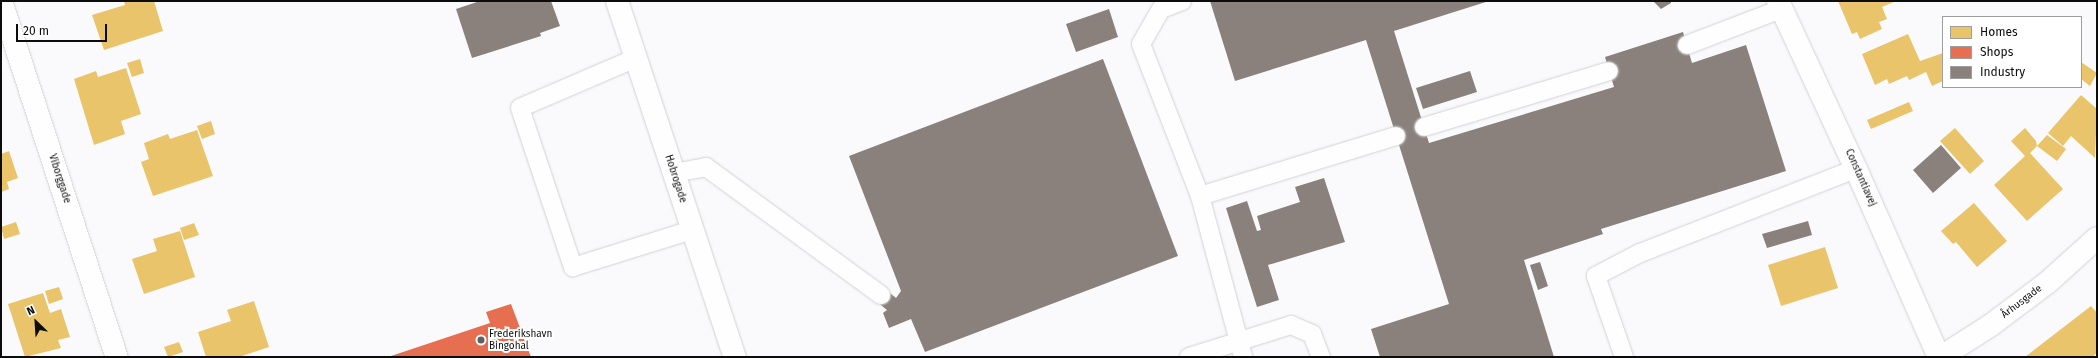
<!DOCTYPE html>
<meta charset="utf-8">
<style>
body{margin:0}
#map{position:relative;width:2098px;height:358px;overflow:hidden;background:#fafafd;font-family:"Fira Sans",sans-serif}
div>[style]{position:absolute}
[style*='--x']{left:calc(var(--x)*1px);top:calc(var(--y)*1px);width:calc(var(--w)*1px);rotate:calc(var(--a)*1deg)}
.homes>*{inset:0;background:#e9c46a}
.shops>*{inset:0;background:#e76f51}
.industry>*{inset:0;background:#8a817c}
.roads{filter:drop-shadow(0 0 1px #d1d2d4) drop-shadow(0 0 1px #d1d2d4)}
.lane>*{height:18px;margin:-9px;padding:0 9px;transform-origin:9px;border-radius:9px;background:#fefeff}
.street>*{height:22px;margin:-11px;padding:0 11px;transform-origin:11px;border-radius:11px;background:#fefeff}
.secondary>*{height:22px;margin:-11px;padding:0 11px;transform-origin:11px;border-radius:11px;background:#fefeff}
.dots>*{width:11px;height:11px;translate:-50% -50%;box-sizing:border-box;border:2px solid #fff;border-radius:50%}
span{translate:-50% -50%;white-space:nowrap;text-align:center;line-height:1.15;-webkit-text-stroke:4px #fff;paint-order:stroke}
.street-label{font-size:10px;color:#0c0c0d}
.poi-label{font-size:10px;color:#0c0c0d}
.left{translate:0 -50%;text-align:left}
.frame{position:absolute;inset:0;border:2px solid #0c0c0d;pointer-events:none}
.legend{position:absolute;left:1942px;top:16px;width:140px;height:72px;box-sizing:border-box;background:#fff;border:1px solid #9e9e9e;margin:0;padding:5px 7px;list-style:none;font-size:12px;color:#0c0c0d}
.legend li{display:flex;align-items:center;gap:8px;height:20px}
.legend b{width:20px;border:1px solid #9e9e9e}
.north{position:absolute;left:16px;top:302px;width:40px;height:40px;-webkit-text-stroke:3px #fff;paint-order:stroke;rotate:335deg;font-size:11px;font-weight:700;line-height:16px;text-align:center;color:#0c0c0d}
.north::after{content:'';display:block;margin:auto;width:14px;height:18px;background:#0c0c0d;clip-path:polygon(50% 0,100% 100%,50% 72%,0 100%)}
.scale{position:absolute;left:16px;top:24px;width:91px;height:18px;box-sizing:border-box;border:2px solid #0c0c0d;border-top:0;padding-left:5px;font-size:12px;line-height:14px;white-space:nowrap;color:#0c0c0d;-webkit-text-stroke:3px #fff;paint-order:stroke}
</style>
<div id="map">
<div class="homes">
<i style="clip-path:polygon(124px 1px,154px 1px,163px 31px,104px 50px,92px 15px,125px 5px)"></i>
<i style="clip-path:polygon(1838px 1px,1896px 1px,1882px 7px,1887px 19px,1879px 22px,1882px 29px,1860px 39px,1857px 32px,1852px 34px)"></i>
<i style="clip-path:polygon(1908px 34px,1920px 61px,1943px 53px,1943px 81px,1932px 86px,1926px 72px,1909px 80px,1907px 76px,1889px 84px,1887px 79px,1875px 85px,1862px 54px)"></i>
<i style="clip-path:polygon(140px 59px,144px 73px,132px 77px,127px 63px)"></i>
<i style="clip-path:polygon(2081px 62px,2097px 73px,2090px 86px,2081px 79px)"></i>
<i style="clip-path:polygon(126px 68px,141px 114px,121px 121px,125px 134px,94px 145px,74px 79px,96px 71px,98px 77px)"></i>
<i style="clip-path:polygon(2081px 95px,2097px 109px,2095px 158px,2071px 136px,2063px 146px,2048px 133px)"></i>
<i style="clip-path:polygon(1909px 102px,1913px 111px,1871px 129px,1867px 120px)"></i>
<i style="clip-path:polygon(211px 121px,215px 134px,202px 139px,197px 126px)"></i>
<i style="clip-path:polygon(1955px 128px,1984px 161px,1970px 174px,1940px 141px)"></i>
<i style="clip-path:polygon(2025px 128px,2036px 141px,2037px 146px,2030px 153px,2063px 189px,2027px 221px,1994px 185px,2025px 156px,2011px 141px)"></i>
<i style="clip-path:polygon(197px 130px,213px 176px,153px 196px,141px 162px,149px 159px,144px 143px,168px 134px,170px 139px)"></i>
<i style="clip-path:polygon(2047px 135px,2066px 149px,2057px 161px,2037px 146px)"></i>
<i style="clip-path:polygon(9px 151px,18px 178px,7px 182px,9px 189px,1px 192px,1px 154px)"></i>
<i style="clip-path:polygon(1974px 203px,2007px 241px,1977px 267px,1956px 242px,1953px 244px,1941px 231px)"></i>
<i style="clip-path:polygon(16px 222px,20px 234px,4px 239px,1px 227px)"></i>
<i style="clip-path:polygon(194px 223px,199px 235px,184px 240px,180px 228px)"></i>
<i style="clip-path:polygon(180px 231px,195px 277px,144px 294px,132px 259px,157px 251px,153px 239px)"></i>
<i style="clip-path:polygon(1825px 247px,1838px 288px,1781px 306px,1768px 265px)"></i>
<i style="clip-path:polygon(59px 287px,63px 299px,49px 304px,45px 291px)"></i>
<i style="clip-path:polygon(43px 293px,50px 313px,61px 309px,70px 337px,58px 340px,61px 348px,25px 357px,8px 304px)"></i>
<i style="clip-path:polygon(254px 301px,269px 347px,239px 357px,206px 357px,198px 332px,231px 321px,227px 310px)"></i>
<i style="clip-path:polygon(2091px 306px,2097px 313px,2097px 353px,2092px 357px,2025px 357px)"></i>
<i style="clip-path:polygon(179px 342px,183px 352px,168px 357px,164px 347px)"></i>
</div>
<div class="shops">
<i style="clip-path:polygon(511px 304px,531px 357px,388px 357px,490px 323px,486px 312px)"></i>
</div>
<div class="industry">
<i style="clip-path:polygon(480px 1px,551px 1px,560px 26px,540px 33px,541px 36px,472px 58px,456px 9px)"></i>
<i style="clip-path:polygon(1210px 1px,1489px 1px,1394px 31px,1429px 143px,1614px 87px,1605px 57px,1683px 32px,1692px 63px,1746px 45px,1786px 171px,1601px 229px,1603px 234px,1524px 260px,1554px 357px,1380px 357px,1371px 329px,1449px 304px,1366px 40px,1235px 81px)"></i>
<i style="clip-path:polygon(1653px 1px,1671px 1px,1671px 3px,1661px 9px)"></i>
<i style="clip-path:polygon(1109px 9px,1118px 37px,1076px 52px,1066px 24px)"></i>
<i style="clip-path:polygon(1103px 59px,1178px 256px,925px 352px,911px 319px,889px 328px,883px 313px,887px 310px,876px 301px,885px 289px,896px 298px,901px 291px,849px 156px)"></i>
<i style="clip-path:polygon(1470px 71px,1477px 92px,1423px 109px,1416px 88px)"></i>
<i style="clip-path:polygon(1941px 145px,1961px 168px,1933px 193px,1913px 170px)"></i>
<i style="clip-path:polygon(1324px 178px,1345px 242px,1268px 265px,1279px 300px,1257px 307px,1226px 208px,1247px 201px,1257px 231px,1261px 230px,1257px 216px,1300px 202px,1295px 187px)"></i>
<i style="clip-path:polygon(1808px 221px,1812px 235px,1767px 248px,1762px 234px)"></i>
<i style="clip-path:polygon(1540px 262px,1548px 286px,1538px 290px,1530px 265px)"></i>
</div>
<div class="roads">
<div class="lane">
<i style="--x:1182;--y:1;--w:22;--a:159"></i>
<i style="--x:1161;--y:9;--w:40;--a:119.7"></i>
<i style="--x:1141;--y:44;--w:163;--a:68.8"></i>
<i style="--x:1200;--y:196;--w:167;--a:75"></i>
<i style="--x:1687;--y:45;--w:101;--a:-21"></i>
<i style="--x:636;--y:58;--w:126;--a:156.7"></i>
<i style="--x:520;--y:108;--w:168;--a:71.6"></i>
<i style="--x:573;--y:267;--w:125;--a:-17.3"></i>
<i style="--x:1424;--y:127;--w:193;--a:-16.8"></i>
<i style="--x:673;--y:173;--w:34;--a:-10"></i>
<i style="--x:706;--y:167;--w:217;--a:36.2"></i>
<i style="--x:1200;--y:196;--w:205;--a:-17"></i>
<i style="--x:1189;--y:357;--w:107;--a:-17.4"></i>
<i style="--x:1291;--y:325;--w:23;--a:23"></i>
<i style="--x:1312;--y:334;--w:25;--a:69"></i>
<i style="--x:1624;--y:357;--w:86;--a:-109.1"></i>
<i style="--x:1596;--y:276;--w:50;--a:-27.6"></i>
<i style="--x:1640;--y:253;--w:232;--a:-21.3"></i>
</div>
<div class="street">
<i style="--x:1;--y:1;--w:374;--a:72"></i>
<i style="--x:617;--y:1;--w:375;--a:71.7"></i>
<i style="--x:1778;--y:1;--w:185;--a:65.1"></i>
<i style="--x:1856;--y:169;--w:206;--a:66.2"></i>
</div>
<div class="secondary">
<i style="--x:1941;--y:357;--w:59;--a:-32.6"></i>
<i style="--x:1991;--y:325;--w:70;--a:-36.9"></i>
<i style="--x:2047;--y:283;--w:67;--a:-42"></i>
</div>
</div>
<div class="dots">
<i style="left:481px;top:340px;background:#5f5f61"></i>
</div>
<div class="street-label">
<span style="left:1860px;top:178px;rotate:66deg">Constantiavej</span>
<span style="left:59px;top:179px;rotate:72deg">Viborggade</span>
<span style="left:675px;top:179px;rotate:72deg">Hobrogade</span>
<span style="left:2022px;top:302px;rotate:-37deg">Århusgade</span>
</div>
<div class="poi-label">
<span class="left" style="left:489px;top:340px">Frederikshavn<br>Bingohal</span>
</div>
<div class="frame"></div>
<ul class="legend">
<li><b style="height:11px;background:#e9c46a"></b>Homes</li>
<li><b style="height:11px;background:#e76f51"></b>Shops</li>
<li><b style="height:11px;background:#8a817c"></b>Industry</li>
</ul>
<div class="north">N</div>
<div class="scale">20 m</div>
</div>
